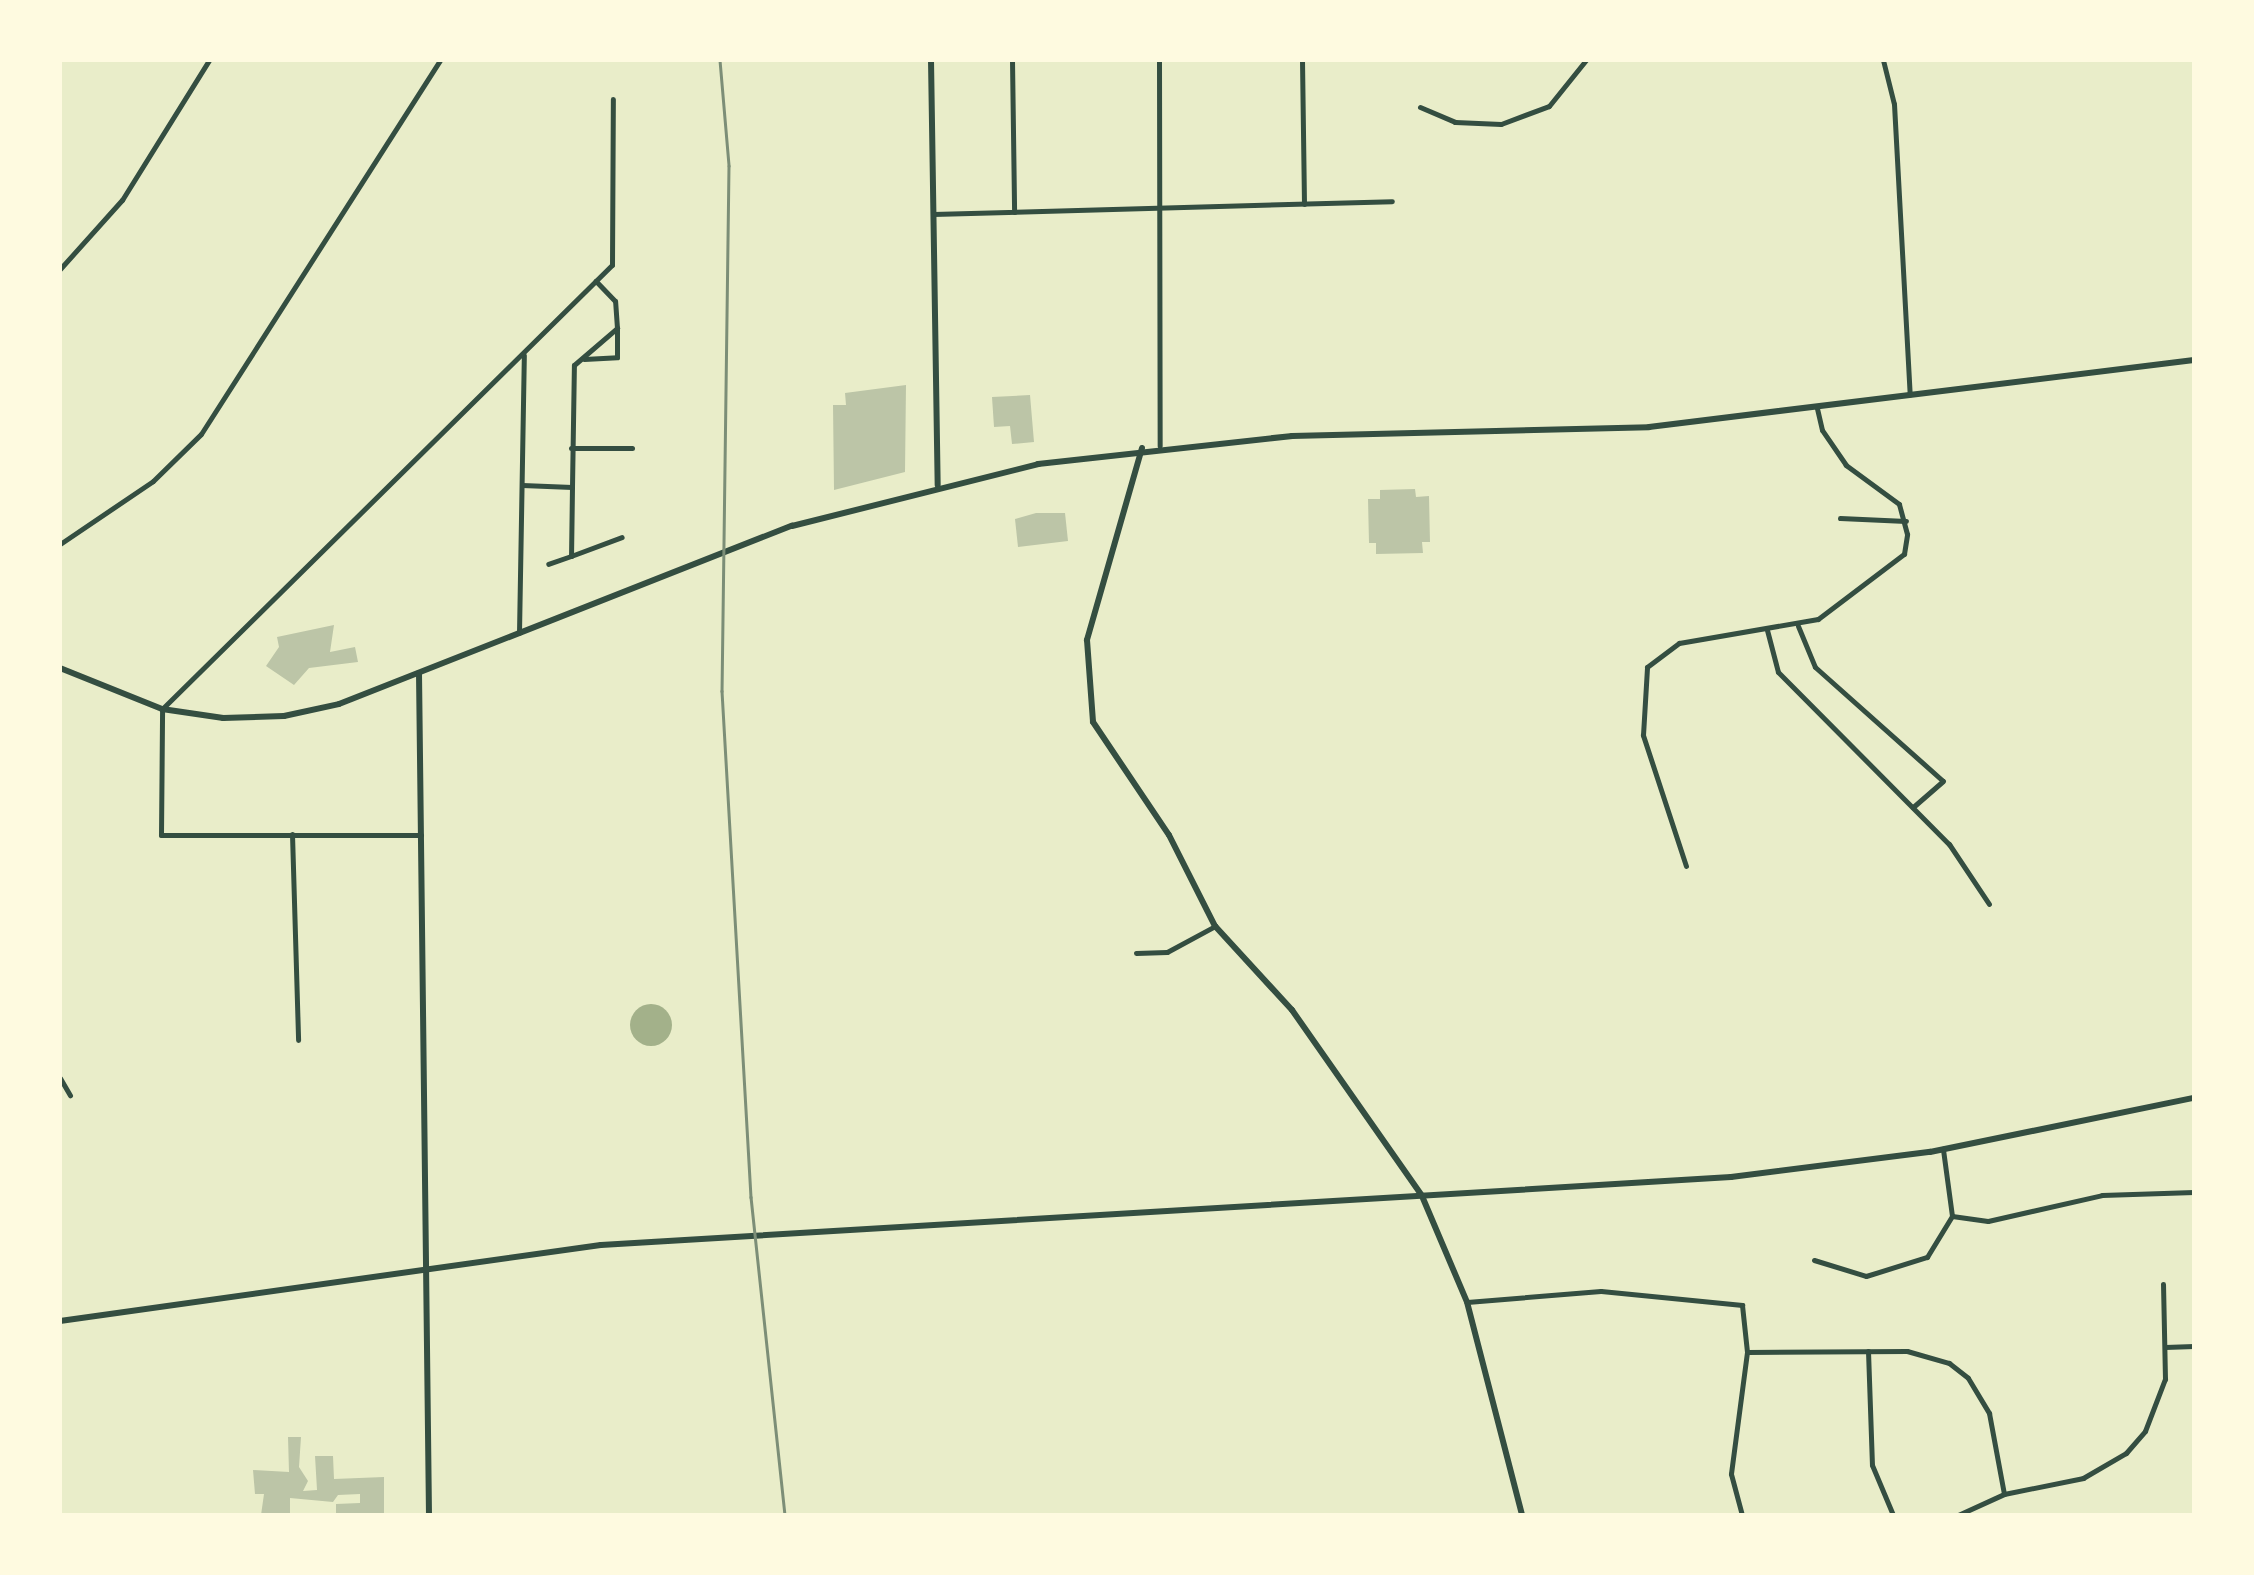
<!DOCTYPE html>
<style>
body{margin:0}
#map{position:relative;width:2254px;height:1575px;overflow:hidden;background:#e9edc9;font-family:"Public Sans",sans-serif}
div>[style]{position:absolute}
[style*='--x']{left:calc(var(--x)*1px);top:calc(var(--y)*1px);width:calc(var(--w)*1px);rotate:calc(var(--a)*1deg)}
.water>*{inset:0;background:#a3b18a}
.round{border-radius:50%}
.building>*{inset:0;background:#bcc5a7}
.minor>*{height:5px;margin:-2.5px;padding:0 2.5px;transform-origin:2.5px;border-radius:2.5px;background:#344e41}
.tertiary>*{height:6px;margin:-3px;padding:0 3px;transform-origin:3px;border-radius:3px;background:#344e41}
.secondary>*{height:6px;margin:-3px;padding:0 3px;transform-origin:3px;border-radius:3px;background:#344e41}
.rail>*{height:2.5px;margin:-1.25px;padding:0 1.25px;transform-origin:1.25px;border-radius:1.25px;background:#7c8e77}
span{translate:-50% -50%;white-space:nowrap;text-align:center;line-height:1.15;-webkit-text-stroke:8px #fefae0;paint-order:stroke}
.frame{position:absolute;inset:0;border:62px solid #fefae0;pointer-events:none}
</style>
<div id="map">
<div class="water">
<i class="round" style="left:630px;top:1004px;width:42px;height:42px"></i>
</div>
<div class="building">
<i style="clip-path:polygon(906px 385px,905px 472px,834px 490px,833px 405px,846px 405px,845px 393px)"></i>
<i style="clip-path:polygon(1030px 395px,1034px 442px,1012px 444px,1010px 426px,994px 427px,992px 397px)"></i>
<i style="clip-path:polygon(1415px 489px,1416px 497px,1429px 496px,1430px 542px,1422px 542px,1423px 553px,1376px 554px,1376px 543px,1369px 543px,1368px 499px,1380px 499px,1380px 490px)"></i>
<i style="clip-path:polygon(1036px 513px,1065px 513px,1068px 541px,1018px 547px,1015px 519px)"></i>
<i style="clip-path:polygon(334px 625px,330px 652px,355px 647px,358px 662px,309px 668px,294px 685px,266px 666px,279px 647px,277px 637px)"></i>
<i style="clip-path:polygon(288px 1437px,301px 1437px,299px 1467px,308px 1481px,303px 1491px,317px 1490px,315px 1456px,333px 1456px,334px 1479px,384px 1477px,384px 1515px,336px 1515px,336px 1504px,360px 1503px,360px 1494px,338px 1495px,333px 1502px,290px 1498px,290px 1515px,261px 1515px,264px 1494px,255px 1494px,253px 1470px,289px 1472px)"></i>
</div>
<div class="minor">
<i style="--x:1012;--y:60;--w:152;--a:89.2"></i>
<i style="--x:1159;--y:60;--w:386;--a:89.9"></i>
<i style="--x:1302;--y:60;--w:144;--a:89.2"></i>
<i style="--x:1883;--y:60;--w:45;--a:76"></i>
<i style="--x:1894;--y:104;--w:291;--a:86.9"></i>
<i style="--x:1420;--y:107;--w:38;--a:23"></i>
<i style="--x:1455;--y:122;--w:46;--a:2.5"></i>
<i style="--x:1501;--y:124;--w:51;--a:-20.6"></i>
<i style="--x:1549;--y:106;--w:59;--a:-51.2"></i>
<i style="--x:933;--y:214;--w:459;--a:-1.6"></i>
<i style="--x:60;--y:269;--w:93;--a:-48.1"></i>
<i style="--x:122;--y:200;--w:165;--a:-58.1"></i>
<i style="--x:584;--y:359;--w:33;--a:-3"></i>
<i style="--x:617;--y:357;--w:29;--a:-90"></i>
<i style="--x:571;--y:448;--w:61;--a:0"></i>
<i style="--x:522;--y:485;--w:50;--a:2.3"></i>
<i style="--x:572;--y:487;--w:69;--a:90.8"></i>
<i style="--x:571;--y:556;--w:24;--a:161"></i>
<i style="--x:572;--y:487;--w:122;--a:-89.1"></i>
<i style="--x:574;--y:365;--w:57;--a:-40.7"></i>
<i style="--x:617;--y:328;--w:27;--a:-94"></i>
<i style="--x:615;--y:301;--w:28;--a:-134"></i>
<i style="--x:1840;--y:518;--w:66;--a:2.6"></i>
<i style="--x:60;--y:544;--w:112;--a:-34.1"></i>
<i style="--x:153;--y:481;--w:67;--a:-44.4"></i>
<i style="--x:201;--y:434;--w:444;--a:-57.4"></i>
<i style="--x:571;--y:556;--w:54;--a:-20.4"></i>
<i style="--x:1798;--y:626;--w:44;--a:67.5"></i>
<i style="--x:1815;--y:667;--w:171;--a:41.7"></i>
<i style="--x:1943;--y:781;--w:40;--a:139"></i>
<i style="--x:1767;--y:630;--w:43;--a:75.3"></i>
<i style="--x:1778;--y:672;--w:243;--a:45.2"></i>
<i style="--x:1949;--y:844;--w:72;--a:56.3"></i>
<i style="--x:519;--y:633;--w:278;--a:-89"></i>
<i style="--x:292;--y:834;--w:206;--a:88.3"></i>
<i style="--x:421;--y:835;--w:260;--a:180"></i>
<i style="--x:161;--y:835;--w:126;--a:-89.5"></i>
<i style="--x:162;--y:709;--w:632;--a:-44.62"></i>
<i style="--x:612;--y:265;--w:166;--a:-89.7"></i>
<i style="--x:1686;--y:866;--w:138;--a:-108.2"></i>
<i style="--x:1643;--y:735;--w:68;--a:-86.6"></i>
<i style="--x:1647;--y:667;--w:40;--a:-37"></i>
<i style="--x:1679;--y:643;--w:141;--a:-9.8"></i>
<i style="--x:1818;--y:619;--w:108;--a:-37.1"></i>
<i style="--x:1904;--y:554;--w:20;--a:-81"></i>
<i style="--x:1907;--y:534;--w:31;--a:-105"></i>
<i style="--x:1899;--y:504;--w:66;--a:-143.7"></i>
<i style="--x:1846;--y:465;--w:42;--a:-124.4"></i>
<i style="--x:1822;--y:430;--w:23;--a:-103"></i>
<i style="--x:1136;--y:953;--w:31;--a:-2"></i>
<i style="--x:1167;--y:952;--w:55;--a:-28.4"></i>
<i style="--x:60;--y:1078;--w:20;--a:60"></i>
<i style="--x:1952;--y:1216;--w:36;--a:8"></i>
<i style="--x:1988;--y:1221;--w:117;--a:-12.8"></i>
<i style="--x:2102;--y:1195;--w:92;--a:-1.9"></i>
<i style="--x:1814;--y:1260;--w:54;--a:17.1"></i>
<i style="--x:1866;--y:1276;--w:64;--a:-17.3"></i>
<i style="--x:1927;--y:1257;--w:48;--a:-58.6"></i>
<i style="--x:1952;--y:1216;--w:68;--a:-97.7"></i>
<i style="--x:1467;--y:1302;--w:134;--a:-4.7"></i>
<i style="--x:1601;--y:1291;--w:142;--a:5.7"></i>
<i style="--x:1742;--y:1305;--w:47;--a:83.9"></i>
<i style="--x:1747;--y:1352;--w:123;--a:97.5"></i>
<i style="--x:1731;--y:1474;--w:42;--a:75"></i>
<i style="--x:2165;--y:1347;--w:29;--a:-2"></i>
<i style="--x:1868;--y:1351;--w:114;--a:88"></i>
<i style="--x:1872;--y:1465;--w:54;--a:67.2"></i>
<i style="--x:1747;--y:1352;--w:160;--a:-0.4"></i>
<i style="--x:1907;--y:1351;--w:44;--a:15.9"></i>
<i style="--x:1949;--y:1363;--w:24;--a:38"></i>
<i style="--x:1968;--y:1378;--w:41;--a:59"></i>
<i style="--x:1989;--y:1413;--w:82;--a:79.5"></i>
<i style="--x:1958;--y:1515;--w:51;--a:-24.5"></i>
<i style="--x:2004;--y:1494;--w:81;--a:-11.4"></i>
<i style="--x:2083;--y:1478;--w:50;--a:-30.2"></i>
<i style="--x:2126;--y:1453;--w:29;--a:-49"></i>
<i style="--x:2145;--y:1431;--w:56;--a:-69"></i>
<i style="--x:2165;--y:1379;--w:95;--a:-91.2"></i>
</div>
<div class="tertiary">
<i style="--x:931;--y:60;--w:425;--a:89.1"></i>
<i style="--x:1142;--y:448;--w:200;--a:106"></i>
<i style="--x:1087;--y:640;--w:82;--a:85.8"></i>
<i style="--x:1093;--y:722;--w:136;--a:56.1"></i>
<i style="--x:1169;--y:835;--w:102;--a:63.2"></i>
<i style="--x:1215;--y:926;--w:114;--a:47.5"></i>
<i style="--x:1292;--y:1010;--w:227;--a:55"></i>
<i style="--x:1422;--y:1196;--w:115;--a:67"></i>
<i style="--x:1467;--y:1302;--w:220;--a:75.5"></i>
<i style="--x:60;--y:668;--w:110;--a:21.9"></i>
<i style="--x:162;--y:709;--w:62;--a:8.4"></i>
<i style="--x:223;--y:718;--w:61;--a:-1.9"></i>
<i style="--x:284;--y:716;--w:56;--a:-12.3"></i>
<i style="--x:339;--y:704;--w:487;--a:-21.5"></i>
<i style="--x:792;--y:526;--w:254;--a:-14.1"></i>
<i style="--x:1038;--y:464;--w:256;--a:-6.3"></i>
<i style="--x:1292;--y:436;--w:357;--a:-1.4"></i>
<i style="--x:1649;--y:427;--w:549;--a:-7.01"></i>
<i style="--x:419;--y:673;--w:842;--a:89.32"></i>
</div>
<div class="secondary">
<i style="--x:60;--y:1321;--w:546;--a:-8"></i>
<i style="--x:601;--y:1245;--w:1132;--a:-3.44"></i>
<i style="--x:1731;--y:1177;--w:201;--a:-7.2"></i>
<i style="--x:1930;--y:1152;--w:269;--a:-11.6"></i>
</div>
<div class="rail">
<i style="--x:720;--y:60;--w:106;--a:85.1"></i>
<i style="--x:729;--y:166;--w:525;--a:90.76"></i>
<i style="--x:722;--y:691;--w:507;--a:86.72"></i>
<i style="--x:751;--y:1197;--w:320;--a:83.9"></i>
</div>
<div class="frame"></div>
</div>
